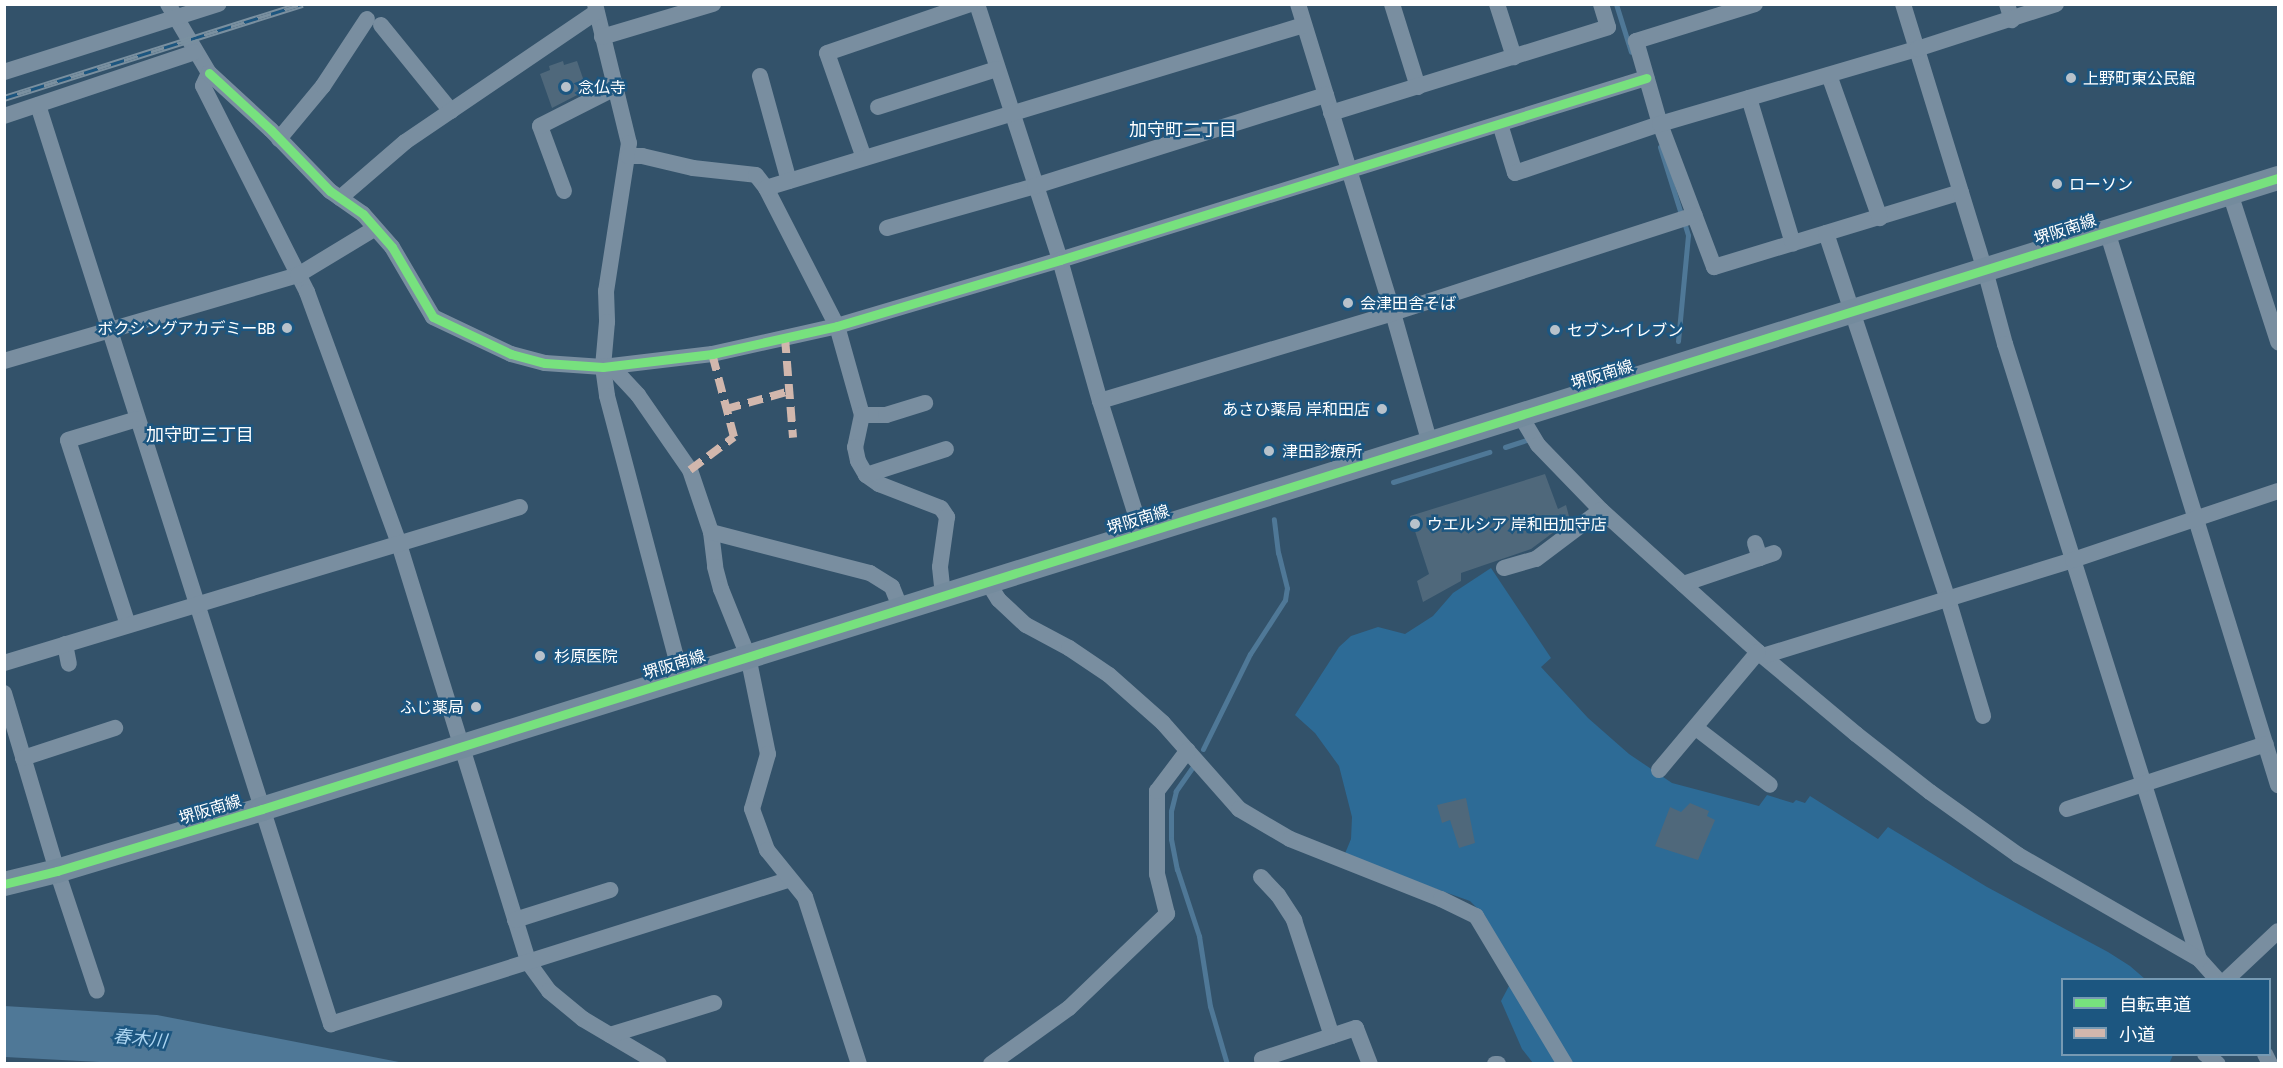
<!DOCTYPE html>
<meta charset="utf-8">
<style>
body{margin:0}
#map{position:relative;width:2283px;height:1068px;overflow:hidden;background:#33526a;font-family:"Archivo Narrow","Noto Sans JP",sans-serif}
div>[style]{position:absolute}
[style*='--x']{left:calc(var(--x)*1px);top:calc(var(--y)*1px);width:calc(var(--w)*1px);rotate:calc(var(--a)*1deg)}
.green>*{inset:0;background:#2d6b96}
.water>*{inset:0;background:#4f7897}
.stream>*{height:5px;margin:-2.5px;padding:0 2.5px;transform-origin:2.5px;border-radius:2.5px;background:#4f7897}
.building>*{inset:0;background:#4f687b}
.street>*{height:16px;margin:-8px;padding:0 8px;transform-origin:8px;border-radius:8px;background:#798ea0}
.secondary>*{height:24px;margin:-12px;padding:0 12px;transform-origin:12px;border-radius:12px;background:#748b9d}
.rail>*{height:7px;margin-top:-3.5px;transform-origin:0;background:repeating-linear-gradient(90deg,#1c5680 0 14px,#7a90a0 0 28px);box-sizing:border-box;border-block:2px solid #7a90a0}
.quiet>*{height:8px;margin-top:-4px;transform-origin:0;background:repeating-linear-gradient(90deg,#d1b7ad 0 15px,transparent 0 23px)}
.cycleway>*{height:9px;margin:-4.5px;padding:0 4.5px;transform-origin:4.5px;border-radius:4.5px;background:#77e17e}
.dots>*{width:16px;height:16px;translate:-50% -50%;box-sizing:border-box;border:3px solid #1c5680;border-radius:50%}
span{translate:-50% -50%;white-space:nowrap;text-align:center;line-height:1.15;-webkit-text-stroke:5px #1c5680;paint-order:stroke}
.poi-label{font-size:16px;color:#fff}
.left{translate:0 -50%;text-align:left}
.right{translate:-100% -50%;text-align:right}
.street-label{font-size:16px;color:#fff}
.neighbourhood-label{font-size:18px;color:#fff}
.water-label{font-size:18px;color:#acd5f1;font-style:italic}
.frame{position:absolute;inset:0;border:6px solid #fff;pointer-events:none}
.legend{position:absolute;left:2061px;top:978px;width:210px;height:78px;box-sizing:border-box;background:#1c5680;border:2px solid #779ab3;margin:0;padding:8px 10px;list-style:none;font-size:18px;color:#fff}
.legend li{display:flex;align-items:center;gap:12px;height:30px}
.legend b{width:30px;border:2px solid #779ab3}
</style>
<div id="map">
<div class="green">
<i style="clip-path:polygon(1491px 568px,1551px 658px,1541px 667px,1588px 718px,1629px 754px,1672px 783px,1759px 806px,1767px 795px,1793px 803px,1796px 800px,1805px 803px,1810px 796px,1878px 839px,1888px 827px,1987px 887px,2108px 952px,2130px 966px,2145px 979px,2062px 980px,2062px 1054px,2173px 1055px,2169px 1064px,1533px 1063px,1522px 1049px,1501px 1001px,1509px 986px,1484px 915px,1470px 901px,1344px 856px,1351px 839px,1352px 817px,1339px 766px,1315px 733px,1295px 715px,1339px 647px,1351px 636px,1378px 627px,1405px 634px,1433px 616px,1453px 593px)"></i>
</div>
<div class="water">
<i style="clip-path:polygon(4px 1006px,157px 1015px,404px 1063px,137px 1064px,5px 1057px)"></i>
</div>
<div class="stream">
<i style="--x:1616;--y:4;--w:50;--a:72.6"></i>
<i style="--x:1660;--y:147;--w:70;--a:72.6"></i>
<i style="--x:1678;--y:341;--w:106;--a:-84.6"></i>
<i style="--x:1688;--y:235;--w:10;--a:-107"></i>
<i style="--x:1505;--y:447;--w:22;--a:-18"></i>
<i style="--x:1393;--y:482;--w:101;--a:-17.4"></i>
<i style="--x:1203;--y:749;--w:106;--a:-63.7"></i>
<i style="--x:1250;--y:654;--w:64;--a:-57.1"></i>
<i style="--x:1285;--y:600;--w:12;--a:-81"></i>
<i style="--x:1287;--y:588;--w:36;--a:-104"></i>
<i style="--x:1278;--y:553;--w:34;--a:-97"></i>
<i style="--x:1194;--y:765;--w:32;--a:125"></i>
<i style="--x:1176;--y:791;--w:21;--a:104"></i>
<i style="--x:1171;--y:811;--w:28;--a:90"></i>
<i style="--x:1171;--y:839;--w:31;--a:79"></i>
<i style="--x:1177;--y:869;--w:71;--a:71.8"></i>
<i style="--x:1199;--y:936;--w:71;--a:81.1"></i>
<i style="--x:1210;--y:1006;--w:60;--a:73.7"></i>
</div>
<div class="building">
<i style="clip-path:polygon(563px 61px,564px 65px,577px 61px,587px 90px,552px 108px,540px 74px,550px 70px,549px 66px)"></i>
<i style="clip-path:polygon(1545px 474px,1558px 509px,1566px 505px,1570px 520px,1531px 549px,1461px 573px,1461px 581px,1423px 602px,1417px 581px,1429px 574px,1410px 516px)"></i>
<i style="clip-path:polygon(1466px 798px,1475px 843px,1459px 848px,1450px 820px,1442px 823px,1437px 805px)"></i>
<i style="clip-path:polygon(1690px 803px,1709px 811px,1707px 816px,1715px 820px,1698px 860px,1655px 846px,1670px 807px,1681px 812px)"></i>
</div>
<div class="street">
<i style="--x:168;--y:4;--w:80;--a:59.3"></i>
<i style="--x:209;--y:73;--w:14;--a:115"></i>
<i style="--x:203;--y:86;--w:231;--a:63.2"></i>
<i style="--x:307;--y:292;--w:268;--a:69.9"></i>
<i style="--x:399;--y:544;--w:437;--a:72.8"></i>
<i style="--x:528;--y:962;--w:36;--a:54"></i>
<i style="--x:549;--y:991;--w:44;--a:39.5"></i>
<i style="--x:583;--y:1019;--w:88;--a:30.6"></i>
<i style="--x:595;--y:4;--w:143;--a:76.3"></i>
<i style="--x:629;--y:143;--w:150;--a:98.8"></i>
<i style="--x:606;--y:291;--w:31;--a:88"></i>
<i style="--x:607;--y:322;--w:45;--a:95.1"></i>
<i style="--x:603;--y:367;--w:29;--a:82"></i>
<i style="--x:607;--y:396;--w:291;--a:75.2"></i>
<i style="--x:977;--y:4;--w:269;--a:72"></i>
<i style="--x:1060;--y:260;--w:147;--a:74.2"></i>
<i style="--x:1100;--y:401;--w:139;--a:72.5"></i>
<i style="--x:1298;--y:4;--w:323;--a:72.9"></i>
<i style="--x:1393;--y:313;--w:136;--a:74.2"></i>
<i style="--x:1392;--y:4;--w:87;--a:72.6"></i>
<i style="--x:1497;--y:4;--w:56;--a:72.2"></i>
<i style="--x:1755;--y:4;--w:125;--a:162.7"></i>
<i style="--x:1636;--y:41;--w:86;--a:73.9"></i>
<i style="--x:1660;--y:124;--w:153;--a:69.3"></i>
<i style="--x:1714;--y:267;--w:258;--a:-16.9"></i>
<i style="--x:1903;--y:4;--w:278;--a:72.9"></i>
<i style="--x:1985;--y:270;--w:77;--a:74.9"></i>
<i style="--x:2005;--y:344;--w:645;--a:72.49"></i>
<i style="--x:2199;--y:959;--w:28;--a:48"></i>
<i style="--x:2007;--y:4;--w:17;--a:73"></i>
<i style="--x:381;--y:25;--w:111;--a:50.9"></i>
<i style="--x:602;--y:37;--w:116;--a:-16.6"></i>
<i style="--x:4;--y:72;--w:225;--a:-17.6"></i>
<i style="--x:209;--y:73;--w:84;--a:42.6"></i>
<i style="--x:271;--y:130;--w:85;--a:46"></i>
<i style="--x:330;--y:191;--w:40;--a:34.9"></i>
<i style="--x:363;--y:214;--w:44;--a:48.7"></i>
<i style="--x:392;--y:247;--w:81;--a:59.6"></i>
<i style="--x:433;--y:317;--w:86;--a:25.4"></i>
<i style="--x:511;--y:354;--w:35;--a:15"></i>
<i style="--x:545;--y:363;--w:58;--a:3.9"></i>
<i style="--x:603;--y:367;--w:110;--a:-6.8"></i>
<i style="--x:712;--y:354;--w:128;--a:-12.6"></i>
<i style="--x:837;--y:326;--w:233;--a:-16.5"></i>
<i style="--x:1060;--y:260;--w:614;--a:-17.25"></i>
<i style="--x:1829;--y:75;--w:152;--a:70.4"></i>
<i style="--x:760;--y:76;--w:109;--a:74.6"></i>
<i style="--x:1749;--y:98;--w:152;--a:73.2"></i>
<i style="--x:38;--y:105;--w:965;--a:72.32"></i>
<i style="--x:331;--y:1024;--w:481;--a:-17.5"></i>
<i style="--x:878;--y:107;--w:125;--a:-17.7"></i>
<i style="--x:1331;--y:113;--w:290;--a:-17.2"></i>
<i style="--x:1608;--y:27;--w:24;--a:-107"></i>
<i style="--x:4;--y:116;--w:201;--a:-18.5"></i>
<i style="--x:1500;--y:124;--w:51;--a:73"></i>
<i style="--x:1515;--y:173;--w:153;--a:-18.7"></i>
<i style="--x:1660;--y:124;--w:268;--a:-16.3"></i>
<i style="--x:1917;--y:49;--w:146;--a:-17.9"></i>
<i style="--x:279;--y:139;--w:69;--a:-50.3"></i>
<i style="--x:323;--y:86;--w:80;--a:-56.7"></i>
<i style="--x:628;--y:156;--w:14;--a:0"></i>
<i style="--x:642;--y:156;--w:52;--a:13.2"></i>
<i style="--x:693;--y:168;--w:63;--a:6.3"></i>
<i style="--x:756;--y:175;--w:16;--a:52"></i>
<i style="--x:766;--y:188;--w:155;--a:62.8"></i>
<i style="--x:837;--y:326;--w:92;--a:74.3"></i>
<i style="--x:862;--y:415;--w:33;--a:102"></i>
<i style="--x:855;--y:447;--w:14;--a:78"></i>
<i style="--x:858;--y:461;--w:16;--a:60"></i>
<i style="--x:866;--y:475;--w:16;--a:35"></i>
<i style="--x:879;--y:484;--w:66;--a:21.2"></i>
<i style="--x:941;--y:508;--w:11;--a:56"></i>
<i style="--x:947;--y:517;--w:50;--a:98"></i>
<i style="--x:940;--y:567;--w:28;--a:84"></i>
<i style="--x:864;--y:158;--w:111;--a:-109.4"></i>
<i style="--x:827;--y:53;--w:151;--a:-18.9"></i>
<i style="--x:766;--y:188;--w:562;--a:-16.86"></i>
<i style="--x:564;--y:191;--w:69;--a:-110.3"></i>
<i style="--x:540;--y:126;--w:84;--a:-26.9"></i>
<i style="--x:2230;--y:193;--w:157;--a:72.1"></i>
<i style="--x:340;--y:198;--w:86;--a:-40.7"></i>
<i style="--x:405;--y:142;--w:231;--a:-34.2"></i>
<i style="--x:887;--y:228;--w:154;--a:-15.8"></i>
<i style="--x:1035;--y:186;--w:305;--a:-17.4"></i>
<i style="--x:2107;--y:231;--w:580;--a:72.85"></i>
<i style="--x:1826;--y:233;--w:386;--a:71.6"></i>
<i style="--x:1948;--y:599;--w:122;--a:73.3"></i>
<i style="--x:4;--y:361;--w:306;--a:-16.3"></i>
<i style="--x:298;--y:275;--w:89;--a:-31.2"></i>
<i style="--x:611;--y:366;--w:40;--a:47"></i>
<i style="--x:638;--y:395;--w:91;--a:55.3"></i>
<i style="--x:690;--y:470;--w:65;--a:71.3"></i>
<i style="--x:711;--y:532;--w:35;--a:83"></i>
<i style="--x:715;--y:567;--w:23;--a:75"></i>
<i style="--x:721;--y:589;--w:72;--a:68.1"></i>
<i style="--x:748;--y:656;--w:100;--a:78.5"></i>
<i style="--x:768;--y:754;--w:57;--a:106.2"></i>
<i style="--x:752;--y:809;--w:44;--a:69.9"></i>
<i style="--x:767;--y:850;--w:60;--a:51"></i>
<i style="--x:805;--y:897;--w:176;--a:72.1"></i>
<i style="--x:1100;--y:401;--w:306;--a:-16.7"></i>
<i style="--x:1393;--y:313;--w:317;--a:-18"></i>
<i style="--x:862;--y:415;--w:24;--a:0"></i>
<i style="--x:886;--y:415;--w:41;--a:-17.1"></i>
<i style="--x:1520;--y:415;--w:35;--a:59"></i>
<i style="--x:1538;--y:445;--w:91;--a:45.9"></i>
<i style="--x:1601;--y:510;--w:212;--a:42.1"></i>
<i style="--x:1758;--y:652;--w:128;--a:39.9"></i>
<i style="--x:1856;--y:734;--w:94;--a:38.1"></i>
<i style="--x:1930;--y:792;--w:108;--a:35.6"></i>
<i style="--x:2018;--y:855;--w:209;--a:29.9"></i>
<i style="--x:866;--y:475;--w:84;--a:-18"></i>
<i style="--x:711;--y:532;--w:164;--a:14.5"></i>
<i style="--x:870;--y:573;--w:26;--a:32"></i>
<i style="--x:892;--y:587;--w:22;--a:68"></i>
<i style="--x:1755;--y:543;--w:16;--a:72"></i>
<i style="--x:1504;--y:568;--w:33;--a:-16"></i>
<i style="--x:1536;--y:559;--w:81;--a:-37"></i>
<i style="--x:987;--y:581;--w:22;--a:58"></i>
<i style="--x:999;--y:600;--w:37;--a:43"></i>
<i style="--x:1026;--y:625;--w:49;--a:28.1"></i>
<i style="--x:1069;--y:648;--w:48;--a:34"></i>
<i style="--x:1109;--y:675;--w:72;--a:41.6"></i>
<i style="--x:1163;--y:723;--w:115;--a:48.5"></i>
<i style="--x:1239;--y:809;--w:59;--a:30.5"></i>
<i style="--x:1290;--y:839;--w:162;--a:21.7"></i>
<i style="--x:1441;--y:899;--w:39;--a:26"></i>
<i style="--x:1476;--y:916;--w:173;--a:59"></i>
<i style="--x:1683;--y:584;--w:96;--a:-18.8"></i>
<i style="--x:128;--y:625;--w:194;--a:-108"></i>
<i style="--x:68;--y:440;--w:72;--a:-16.9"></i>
<i style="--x:65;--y:644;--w:20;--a:79"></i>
<i style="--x:1763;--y:656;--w:325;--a:-17.2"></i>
<i style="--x:2073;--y:560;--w:216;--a:-18.6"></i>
<i style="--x:4;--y:663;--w:539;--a:-16.82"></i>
<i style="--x:4;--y:693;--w:186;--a:73.4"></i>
<i style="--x:57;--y:871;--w:126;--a:71.6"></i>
<i style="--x:1696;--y:728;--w:93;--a:37.6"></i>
<i style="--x:23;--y:758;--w:97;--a:-18.1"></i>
<i style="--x:1659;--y:770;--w:154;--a:-50"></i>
<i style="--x:2067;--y:809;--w:209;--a:-18.1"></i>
<i style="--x:1261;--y:877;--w:25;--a:47"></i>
<i style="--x:1278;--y:895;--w:30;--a:57"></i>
<i style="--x:1294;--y:920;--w:122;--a:71.9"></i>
<i style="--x:515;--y:920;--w:100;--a:-17.5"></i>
<i style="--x:2226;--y:980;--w:71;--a:-43.3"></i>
<i style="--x:610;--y:1035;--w:109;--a:-17.1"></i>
<i style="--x:2205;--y:1054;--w:16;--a:38"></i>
<i style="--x:2265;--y:1054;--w:11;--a:63"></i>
<i style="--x:991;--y:1064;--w:96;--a:-35.7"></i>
<i style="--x:1069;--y:1008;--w:136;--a:-43.8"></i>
<i style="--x:1167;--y:914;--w:41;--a:-104"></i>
<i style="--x:1157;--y:874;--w:83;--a:-90"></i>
<i style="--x:1157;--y:791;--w:51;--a:-52.9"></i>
<i style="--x:1266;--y:1064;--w:6;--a:-129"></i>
<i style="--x:1262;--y:1059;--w:99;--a:-18.3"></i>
<i style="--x:1356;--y:1028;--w:39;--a:69"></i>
<i style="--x:1495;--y:1064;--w:3;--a:0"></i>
</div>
<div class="secondary">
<i style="--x:4;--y:884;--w:55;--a:-13.8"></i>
<i style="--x:57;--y:871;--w:214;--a:-16.8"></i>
<i style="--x:262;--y:809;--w:2112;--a:-17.38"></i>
</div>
<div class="rail">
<i style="--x:4;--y:98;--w:313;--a:-17.5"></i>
</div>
<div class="quiet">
<i style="--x:785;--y:338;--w:100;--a:85.4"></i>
<i style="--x:726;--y:409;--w:66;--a:-15.7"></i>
<i style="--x:690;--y:470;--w:55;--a:-36.9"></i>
<i style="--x:734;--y:437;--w:86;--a:-104.8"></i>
</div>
<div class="cycleway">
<i style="--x:209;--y:73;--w:84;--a:42.6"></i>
<i style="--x:271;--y:130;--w:85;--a:46"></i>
<i style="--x:330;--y:191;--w:40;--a:34.9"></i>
<i style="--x:363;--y:214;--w:44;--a:48.7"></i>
<i style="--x:392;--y:247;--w:81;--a:59.6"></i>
<i style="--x:433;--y:317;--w:86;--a:25.4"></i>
<i style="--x:511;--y:354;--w:35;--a:15"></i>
<i style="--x:545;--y:363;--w:58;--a:3.9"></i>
<i style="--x:603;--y:367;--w:110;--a:-6.8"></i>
<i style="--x:712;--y:354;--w:128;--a:-12.6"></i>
<i style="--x:837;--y:326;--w:233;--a:-16.5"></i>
<i style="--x:1060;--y:260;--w:614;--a:-17.25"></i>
<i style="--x:4;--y:884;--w:55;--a:-13.8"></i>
<i style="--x:57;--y:871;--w:214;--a:-16.8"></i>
<i style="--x:262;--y:809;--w:2112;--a:-17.38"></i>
</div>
<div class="dots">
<i style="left:2071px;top:78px;background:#b8c2cb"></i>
<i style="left:566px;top:87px;background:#b8c2cb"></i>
<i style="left:2057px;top:184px;background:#b8c2cb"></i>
<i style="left:1348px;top:303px;background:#b8c2cb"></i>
<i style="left:287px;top:328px;background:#b8c2cb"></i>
<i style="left:1555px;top:330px;background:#b8c2cb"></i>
<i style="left:1382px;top:409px;background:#b8c2cb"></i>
<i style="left:1269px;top:451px;background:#b8c2cb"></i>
<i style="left:1415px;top:524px;background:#b8c2cb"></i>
<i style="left:540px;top:656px;background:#b8c2cb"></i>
<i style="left:476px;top:707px;background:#b8c2cb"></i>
</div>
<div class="poi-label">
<span class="left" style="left:2083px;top:78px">上野町東公民館</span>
<span class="left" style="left:578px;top:87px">念仏寺</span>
<span class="left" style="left:2069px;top:184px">ローソン</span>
<span class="left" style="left:1360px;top:303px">会津田舎そば</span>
<span class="right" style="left:275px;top:328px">ボクシングアカデミーBB</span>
<span class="left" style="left:1567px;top:330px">セブン-イレブン</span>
<span class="right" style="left:1370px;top:409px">あさひ薬局 岸和田店</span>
<span class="left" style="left:1282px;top:451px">津田診療所</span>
<span class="left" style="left:1427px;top:524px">ウエルシア 岸和田加守店</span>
<span class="left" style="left:554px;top:656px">杉原医院</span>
<span class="right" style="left:464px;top:707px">ふじ薬局</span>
</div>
<div class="street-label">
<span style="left:2065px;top:229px;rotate:-18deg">堺阪南線</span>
<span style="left:1602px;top:374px;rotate:-17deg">堺阪南線</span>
<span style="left:1138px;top:519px;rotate:-17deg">堺阪南線</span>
<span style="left:674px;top:664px;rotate:-17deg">堺阪南線</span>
<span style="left:210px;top:809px;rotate:-17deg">堺阪南線</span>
</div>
<div class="neighbourhood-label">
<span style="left:1183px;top:130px">加守町二丁目</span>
<span style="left:200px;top:435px">加守町三丁目</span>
</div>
<div class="water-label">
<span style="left:140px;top:1039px;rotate:6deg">春木川</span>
</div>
<div class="frame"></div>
<ul class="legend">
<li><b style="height:8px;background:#77e17e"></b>自転車道</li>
<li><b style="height:8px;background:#d1b7ad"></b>小道</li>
</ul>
</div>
